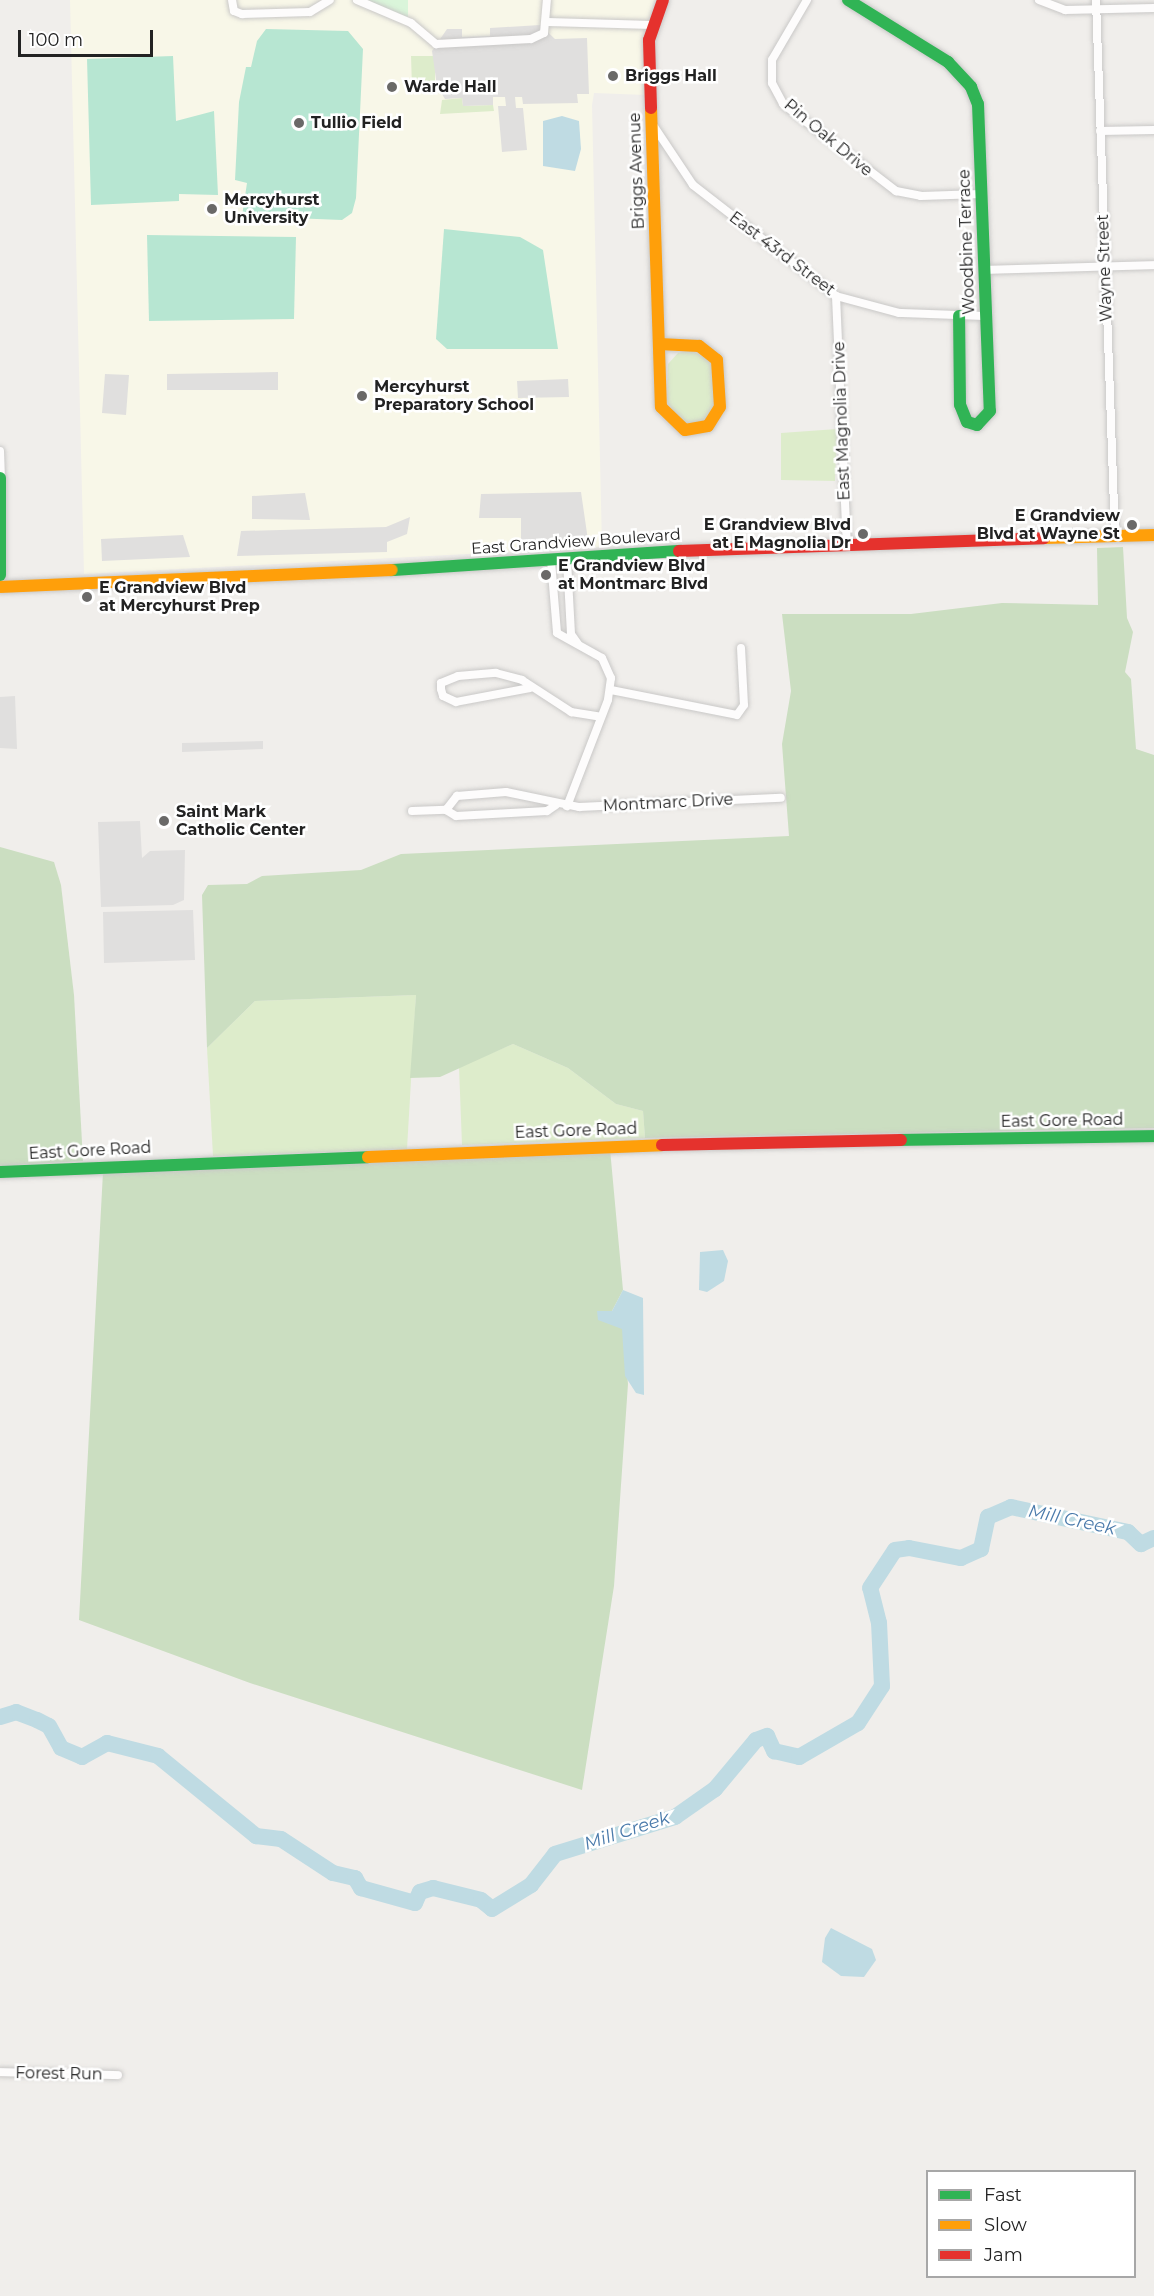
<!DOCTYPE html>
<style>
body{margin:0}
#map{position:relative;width:1154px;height:2296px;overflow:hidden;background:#f0eeeb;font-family:Montserrat,sans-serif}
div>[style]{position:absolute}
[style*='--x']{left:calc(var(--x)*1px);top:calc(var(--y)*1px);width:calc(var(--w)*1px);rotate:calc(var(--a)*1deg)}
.education>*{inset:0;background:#f8f7e8}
.grass>*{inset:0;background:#ddeccb}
.forest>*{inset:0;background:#cbdec1}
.park>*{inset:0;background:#daf5da}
.pitch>*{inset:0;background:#b7e6d2}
.parking>*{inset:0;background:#e0dfde}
.water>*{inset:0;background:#bfdbe3}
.river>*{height:16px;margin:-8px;padding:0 8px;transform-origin:8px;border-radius:8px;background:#bfdbe3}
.roads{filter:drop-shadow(0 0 2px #c9c8c7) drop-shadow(0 0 2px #c9c8c7)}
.street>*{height:8px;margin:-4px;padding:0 4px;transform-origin:4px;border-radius:4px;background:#fdfcfc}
.fast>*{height:12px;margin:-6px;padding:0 6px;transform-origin:6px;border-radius:6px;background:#30b455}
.slow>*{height:12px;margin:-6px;padding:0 6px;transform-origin:6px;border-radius:6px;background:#ff9f0a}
.jam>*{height:12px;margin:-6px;padding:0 6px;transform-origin:6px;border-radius:6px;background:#e5322d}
.dots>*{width:16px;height:16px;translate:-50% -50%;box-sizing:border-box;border:3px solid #fff;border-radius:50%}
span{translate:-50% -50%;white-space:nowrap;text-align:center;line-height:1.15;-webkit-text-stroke:5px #fff;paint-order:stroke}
.poi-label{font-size:16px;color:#222;font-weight:700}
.left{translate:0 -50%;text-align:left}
.right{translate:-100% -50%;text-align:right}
.street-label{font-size:16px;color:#222}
.water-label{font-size:18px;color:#4a7aab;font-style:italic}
.legend{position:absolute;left:926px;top:2170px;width:210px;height:108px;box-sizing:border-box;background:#fff;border:2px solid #a7a7a7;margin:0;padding:8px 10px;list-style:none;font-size:18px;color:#222}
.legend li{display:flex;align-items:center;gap:12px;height:30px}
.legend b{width:30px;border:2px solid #a7a7a7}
.scale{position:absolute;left:18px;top:30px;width:135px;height:27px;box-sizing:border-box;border:3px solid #222;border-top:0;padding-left:8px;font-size:18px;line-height:21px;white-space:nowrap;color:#222;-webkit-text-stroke:4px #fff;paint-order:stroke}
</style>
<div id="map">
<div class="education">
<i style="clip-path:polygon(70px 0,655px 0,646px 29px,646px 95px,594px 93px,592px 105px,602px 547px,84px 574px)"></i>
</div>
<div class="grass">
<i style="clip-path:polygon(411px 56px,435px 56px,435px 87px,412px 88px)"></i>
<i style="clip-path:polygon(462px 98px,463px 106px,493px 105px,494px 111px,440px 114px,442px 100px)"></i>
<i style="clip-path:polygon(691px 350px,712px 362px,716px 402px,708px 418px,696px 424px,683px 424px,667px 402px,668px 364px,678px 353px)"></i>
<i style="clip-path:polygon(837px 429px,835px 481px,781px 480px,781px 433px)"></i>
<i style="clip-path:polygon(416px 995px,407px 1149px,213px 1156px,207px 1048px,255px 1001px)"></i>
<i style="clip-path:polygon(513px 1044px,568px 1068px,616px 1104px,643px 1111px,645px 1138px,462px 1145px,459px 1067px)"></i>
</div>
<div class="forest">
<i style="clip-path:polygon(1123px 547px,1127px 618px,1133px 632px,1125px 672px,1131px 679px,1136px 749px,1154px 755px,1154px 1128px,645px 1138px,643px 1111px,616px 1104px,568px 1068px,513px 1044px,440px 1077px,410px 1078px,416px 995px,255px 1001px,207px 1048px,202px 895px,208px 885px,247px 884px,262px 876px,361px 870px,401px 854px,789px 836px,782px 744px,791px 691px,782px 614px,911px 614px,1002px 603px,1098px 605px,1097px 548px)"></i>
<i style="clip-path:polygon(0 847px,54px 862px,61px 885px,74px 995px,83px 1161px,0 1166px)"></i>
<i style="clip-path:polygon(610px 1149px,623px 1290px,612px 1311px,623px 1328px,628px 1384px,614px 1586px,582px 1790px,250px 1683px,79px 1620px,103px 1172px)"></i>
</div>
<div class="park">
<i style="clip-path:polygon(368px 0,408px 0,408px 17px,384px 9px)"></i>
</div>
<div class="pitch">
<i style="clip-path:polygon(266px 29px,348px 31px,363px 49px,356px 198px,352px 213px,342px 220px,242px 216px,247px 183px,235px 180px,239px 102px,246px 67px,251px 67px,257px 41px)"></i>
<i style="clip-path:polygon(173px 56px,176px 121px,214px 111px,218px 195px,179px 194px,179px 201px,91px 205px,87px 59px)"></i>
<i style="clip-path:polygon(444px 229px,520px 237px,543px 250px,558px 349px,447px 349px,436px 339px)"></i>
<i style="clip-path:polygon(147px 235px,296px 237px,294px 319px,149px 321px)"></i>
</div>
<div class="parking">
<i style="clip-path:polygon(540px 25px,555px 39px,587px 38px,589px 94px,577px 94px,578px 103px,523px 104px,522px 97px,515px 97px,516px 108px,523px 108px,527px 150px,502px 152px,498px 106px,506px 106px,505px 97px,493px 97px,493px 105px,463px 106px,462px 98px,445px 99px,437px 86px,432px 51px,447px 29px,462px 29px,462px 37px,490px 36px,490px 28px)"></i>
<i style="clip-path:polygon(278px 372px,278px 390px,167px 390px,167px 374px)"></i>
<i style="clip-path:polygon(105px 374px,129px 375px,126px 415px,102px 413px)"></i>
<i style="clip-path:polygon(568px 379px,569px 397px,518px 398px,517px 381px)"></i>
<i style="clip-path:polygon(581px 492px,588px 540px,521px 542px,521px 518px,479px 518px,481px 494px)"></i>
<i style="clip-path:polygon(305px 493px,310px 520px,252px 519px,252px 496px)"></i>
<i style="clip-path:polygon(410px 517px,407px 534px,387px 542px,387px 552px,237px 556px,241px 531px,386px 527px)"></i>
<i style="clip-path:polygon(183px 535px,190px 557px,102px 561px,101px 539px)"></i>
<i style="clip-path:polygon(15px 696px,17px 749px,0 748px,0 697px)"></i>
<i style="clip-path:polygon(263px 741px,263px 749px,182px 752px,182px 743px)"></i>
<i style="clip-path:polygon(140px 821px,142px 858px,150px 851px,185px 850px,184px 900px,173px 905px,101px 907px,98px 822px)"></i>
<i style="clip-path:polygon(193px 910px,195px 960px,104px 963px,103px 912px)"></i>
</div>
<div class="water">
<i style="clip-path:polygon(562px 116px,579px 121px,581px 149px,575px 171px,543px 166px,543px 121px)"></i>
<i style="clip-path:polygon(723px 1250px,728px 1261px,724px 1281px,707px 1292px,699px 1290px,700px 1252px)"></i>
<i style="clip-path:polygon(623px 1290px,643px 1298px,644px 1395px,636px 1393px,625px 1376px,622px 1329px,598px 1320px,597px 1311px,612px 1311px)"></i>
<i style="clip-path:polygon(831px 1928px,872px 1949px,876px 1960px,864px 1977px,841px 1976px,822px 1962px,825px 1938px)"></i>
</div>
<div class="river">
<i style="--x:0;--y:1717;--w:17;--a:-17"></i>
<i style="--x:16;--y:1712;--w:22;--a:21"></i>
<i style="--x:37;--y:1720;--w:13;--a:27"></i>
<i style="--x:49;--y:1726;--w:25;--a:61"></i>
<i style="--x:61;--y:1748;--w:23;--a:23"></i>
<i style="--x:82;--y:1757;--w:29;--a:-29"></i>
<i style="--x:107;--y:1743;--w:53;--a:14.3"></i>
<i style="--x:158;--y:1756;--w:127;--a:39.2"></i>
<i style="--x:256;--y:1836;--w:25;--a:7"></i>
<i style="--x:281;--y:1839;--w:62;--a:33.2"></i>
<i style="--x:333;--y:1873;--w:23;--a:13"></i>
<i style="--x:355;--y:1878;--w:12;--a:59"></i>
<i style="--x:361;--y:1888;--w:56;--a:15.5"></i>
<i style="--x:415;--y:1903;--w:12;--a:-66"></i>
<i style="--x:420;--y:1892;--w:14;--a:-17"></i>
<i style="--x:433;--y:1888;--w:49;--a:14"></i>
<i style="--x:481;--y:1900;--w:14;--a:39"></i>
<i style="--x:492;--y:1909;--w:46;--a:-31.6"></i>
<i style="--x:531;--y:1885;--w:39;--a:-52"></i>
<i style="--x:555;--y:1854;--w:126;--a:-17.1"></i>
<i style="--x:675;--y:1817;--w:49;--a:-35"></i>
<i style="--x:715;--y:1789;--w:64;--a:-50.1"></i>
<i style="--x:756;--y:1740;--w:12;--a:-20"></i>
<i style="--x:767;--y:1736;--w:17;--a:65"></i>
<i style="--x:774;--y:1751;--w:26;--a:13"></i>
<i style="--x:799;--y:1757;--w:68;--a:-30"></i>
<i style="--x:858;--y:1723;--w:44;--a:-57"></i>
<i style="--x:882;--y:1686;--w:63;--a:-92.7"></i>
<i style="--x:879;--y:1623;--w:36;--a:-104"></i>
<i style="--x:870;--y:1588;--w:45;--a:-56.7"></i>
<i style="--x:895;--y:1550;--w:14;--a:-8"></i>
<i style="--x:909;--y:1548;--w:53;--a:10.9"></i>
<i style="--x:961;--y:1558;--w:22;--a:-24"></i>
<i style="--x:981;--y:1549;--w:33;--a:-78"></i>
<i style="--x:988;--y:1517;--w:25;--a:-23"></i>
<i style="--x:1011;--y:1507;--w:120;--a:12.1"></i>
<i style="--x:1128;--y:1532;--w:18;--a:43"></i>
<i style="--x:1141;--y:1544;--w:14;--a:-25"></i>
</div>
<div class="roads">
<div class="street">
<i style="--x:232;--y:0;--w:11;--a:80"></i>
<i style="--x:234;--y:11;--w:9;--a:21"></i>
<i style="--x:242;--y:14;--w:68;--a:-1.7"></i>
<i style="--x:310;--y:12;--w:23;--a:-31"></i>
<i style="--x:357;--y:0;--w:59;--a:23.1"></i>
<i style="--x:411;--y:23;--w:33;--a:40"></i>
<i style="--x:436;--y:44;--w:95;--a:-3"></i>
<i style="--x:531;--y:39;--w:14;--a:-25"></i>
<i style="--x:544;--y:33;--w:33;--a:-85"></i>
<i style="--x:807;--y:0;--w:69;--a:120.3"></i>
<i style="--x:772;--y:60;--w:23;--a:90"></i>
<i style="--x:772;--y:83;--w:24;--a:62"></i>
<i style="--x:783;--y:104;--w:143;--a:37.6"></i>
<i style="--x:896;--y:191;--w:25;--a:11"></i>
<i style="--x:921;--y:196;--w:60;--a:-1.9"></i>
<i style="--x:1039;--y:0;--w:28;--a:21"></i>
<i style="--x:1065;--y:10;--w:89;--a:-1.3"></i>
<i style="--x:1096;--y:0;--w:536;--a:87.97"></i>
<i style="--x:548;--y:22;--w:104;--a:1.7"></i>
<i style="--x:653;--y:125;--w:72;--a:56.3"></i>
<i style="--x:693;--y:185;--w:181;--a:37.8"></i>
<i style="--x:836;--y:296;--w:65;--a:15.1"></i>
<i style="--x:899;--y:313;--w:88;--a:2"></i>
<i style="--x:1100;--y:131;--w:54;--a:-1.1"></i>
<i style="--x:986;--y:270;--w:168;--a:-1.7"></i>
<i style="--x:836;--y:296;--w:250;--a:87.5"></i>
<i style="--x:0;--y:451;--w:27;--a:88"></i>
<i style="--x:567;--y:560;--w:74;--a:86.9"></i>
<i style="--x:571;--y:634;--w:12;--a:55"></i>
<i style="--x:551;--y:561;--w:72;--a:85.2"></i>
<i style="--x:557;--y:633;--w:51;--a:29.1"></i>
<i style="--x:602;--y:658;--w:22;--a:66"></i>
<i style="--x:611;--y:678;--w:22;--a:98"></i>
<i style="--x:608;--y:700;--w:114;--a:111.1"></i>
<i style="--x:530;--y:688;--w:75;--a:169.3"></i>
<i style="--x:456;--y:702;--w:14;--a:-155"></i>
<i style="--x:443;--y:696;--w:7;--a:-106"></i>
<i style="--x:441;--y:689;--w:6;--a:-90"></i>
<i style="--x:441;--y:683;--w:18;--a:-22"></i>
<i style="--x:458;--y:676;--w:38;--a:-5"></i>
<i style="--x:496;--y:673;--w:27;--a:15"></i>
<i style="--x:522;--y:680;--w:59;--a:33.1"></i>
<i style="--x:571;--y:712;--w:30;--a:9"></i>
<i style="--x:611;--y:690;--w:128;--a:11.2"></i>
<i style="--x:737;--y:715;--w:12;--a:-55"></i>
<i style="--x:744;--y:705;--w:57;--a:-93"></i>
<i style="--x:556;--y:805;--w:11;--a:146"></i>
<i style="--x:547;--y:811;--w:91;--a:176.9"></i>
<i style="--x:456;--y:816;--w:12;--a:-149"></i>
<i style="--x:446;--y:810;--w:18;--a:-52"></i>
<i style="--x:457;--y:796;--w:49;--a:-4.7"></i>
<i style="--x:506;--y:792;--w:75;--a:11.6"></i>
<i style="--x:579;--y:807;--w:202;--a:-2.6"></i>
<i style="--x:412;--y:811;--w:34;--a:-2"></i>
<i style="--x:0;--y:2072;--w:118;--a:1.5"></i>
</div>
<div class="fast">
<i style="--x:848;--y:0;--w:118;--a:31.8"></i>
<i style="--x:948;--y:62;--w:34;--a:47"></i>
<i style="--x:971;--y:87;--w:18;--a:68"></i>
<i style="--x:978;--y:104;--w:307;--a:87.8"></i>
<i style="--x:990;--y:411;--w:19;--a:133"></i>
<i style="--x:977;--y:425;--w:10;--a:-163"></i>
<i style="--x:967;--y:422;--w:18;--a:-112"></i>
<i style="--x:960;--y:405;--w:89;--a:-90.6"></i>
<i style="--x:0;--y:478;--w:97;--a:90"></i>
<i style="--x:392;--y:570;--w:288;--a:-3.8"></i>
<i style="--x:901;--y:1140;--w:253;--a:-0.9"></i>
<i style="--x:0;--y:1172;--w:368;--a:-2.3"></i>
</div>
<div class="slow">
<i style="--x:651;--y:108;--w:299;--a:88.1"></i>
<i style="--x:661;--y:407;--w:33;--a:44"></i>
<i style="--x:685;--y:430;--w:23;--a:-10"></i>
<i style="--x:708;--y:426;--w:22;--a:-58"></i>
<i style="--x:720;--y:407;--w:47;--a:-93.7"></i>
<i style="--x:717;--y:360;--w:23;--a:-142"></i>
<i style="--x:699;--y:346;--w:40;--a:-177.1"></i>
<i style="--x:1044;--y:538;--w:110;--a:-1.6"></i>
<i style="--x:0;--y:587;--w:392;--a:-2.5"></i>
<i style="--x:368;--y:1157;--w:294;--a:-2.3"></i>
</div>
<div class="jam">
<i style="--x:651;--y:108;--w:68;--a:-91.7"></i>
<i style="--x:649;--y:40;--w:42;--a:-70.7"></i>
<i style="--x:679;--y:551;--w:365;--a:-2"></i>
<i style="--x:662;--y:1145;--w:239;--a:-1.2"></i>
</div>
</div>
<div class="dots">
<i style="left:613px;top:76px;background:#6a6968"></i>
<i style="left:392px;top:87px;background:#6a6968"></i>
<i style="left:299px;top:123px;background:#6a6968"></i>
<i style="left:212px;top:209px;background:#6a6968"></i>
<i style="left:362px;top:396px;background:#6a6968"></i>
<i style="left:1132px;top:525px;background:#6a6968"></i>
<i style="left:863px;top:534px;background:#6a6968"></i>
<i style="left:546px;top:575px;background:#6a6968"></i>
<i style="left:87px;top:597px;background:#6a6968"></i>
<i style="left:164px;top:821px;background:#6a6968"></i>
</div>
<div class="poi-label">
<span class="left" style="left:625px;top:76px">Briggs Hall</span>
<span class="left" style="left:404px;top:87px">Warde Hall</span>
<span class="left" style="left:311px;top:123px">Tullio Field</span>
<span class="left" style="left:224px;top:209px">Mercyhurst<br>University</span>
<span class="left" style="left:374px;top:396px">Mercyhurst<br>Preparatory School</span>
<span class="right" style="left:1120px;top:525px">E Grandview<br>Blvd at Wayne St</span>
<span class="right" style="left:851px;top:534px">E Grandview Blvd<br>at E Magnolia Dr</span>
<span class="left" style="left:558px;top:575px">E Grandview Blvd<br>at Montmarc Blvd</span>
<span class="left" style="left:99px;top:597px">E Grandview Blvd<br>at Mercyhurst Prep</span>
<span class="left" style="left:176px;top:821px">Saint Mark<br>Catholic Center</span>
</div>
<div class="street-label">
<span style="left:828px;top:138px;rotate:40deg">Pin Oak Drive</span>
<span style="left:637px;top:171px;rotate:-92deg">Briggs Avenue</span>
<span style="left:967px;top:242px;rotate:-92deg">Woodbine Terrace</span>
<span style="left:782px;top:254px;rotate:37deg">East 43rd Street</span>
<span style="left:1105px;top:268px;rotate:-92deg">Wayne Street</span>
<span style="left:842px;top:421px;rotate:-92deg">East Magnolia Drive</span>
<span style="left:576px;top:542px;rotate:-4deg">East Grandview Boulevard</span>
<span style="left:668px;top:803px;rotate:-3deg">Montmarc Drive</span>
<span style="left:1062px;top:1121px;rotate:-1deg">East Gore Road</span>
<span style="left:576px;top:1131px;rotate:-2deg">East Gore Road</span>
<span style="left:90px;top:1151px;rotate:-3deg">East Gore Road</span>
<span style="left:59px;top:2074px;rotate:1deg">Forest Run</span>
</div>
<div class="water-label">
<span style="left:1072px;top:1520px;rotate:12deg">Mill Creek</span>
<span style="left:627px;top:1831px;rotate:-18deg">Mill Creek</span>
</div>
<ul class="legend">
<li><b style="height:8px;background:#30b455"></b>Fast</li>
<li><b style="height:8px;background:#ff9f0a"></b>Slow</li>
<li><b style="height:8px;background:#e5322d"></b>Jam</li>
</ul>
<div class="scale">100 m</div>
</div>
